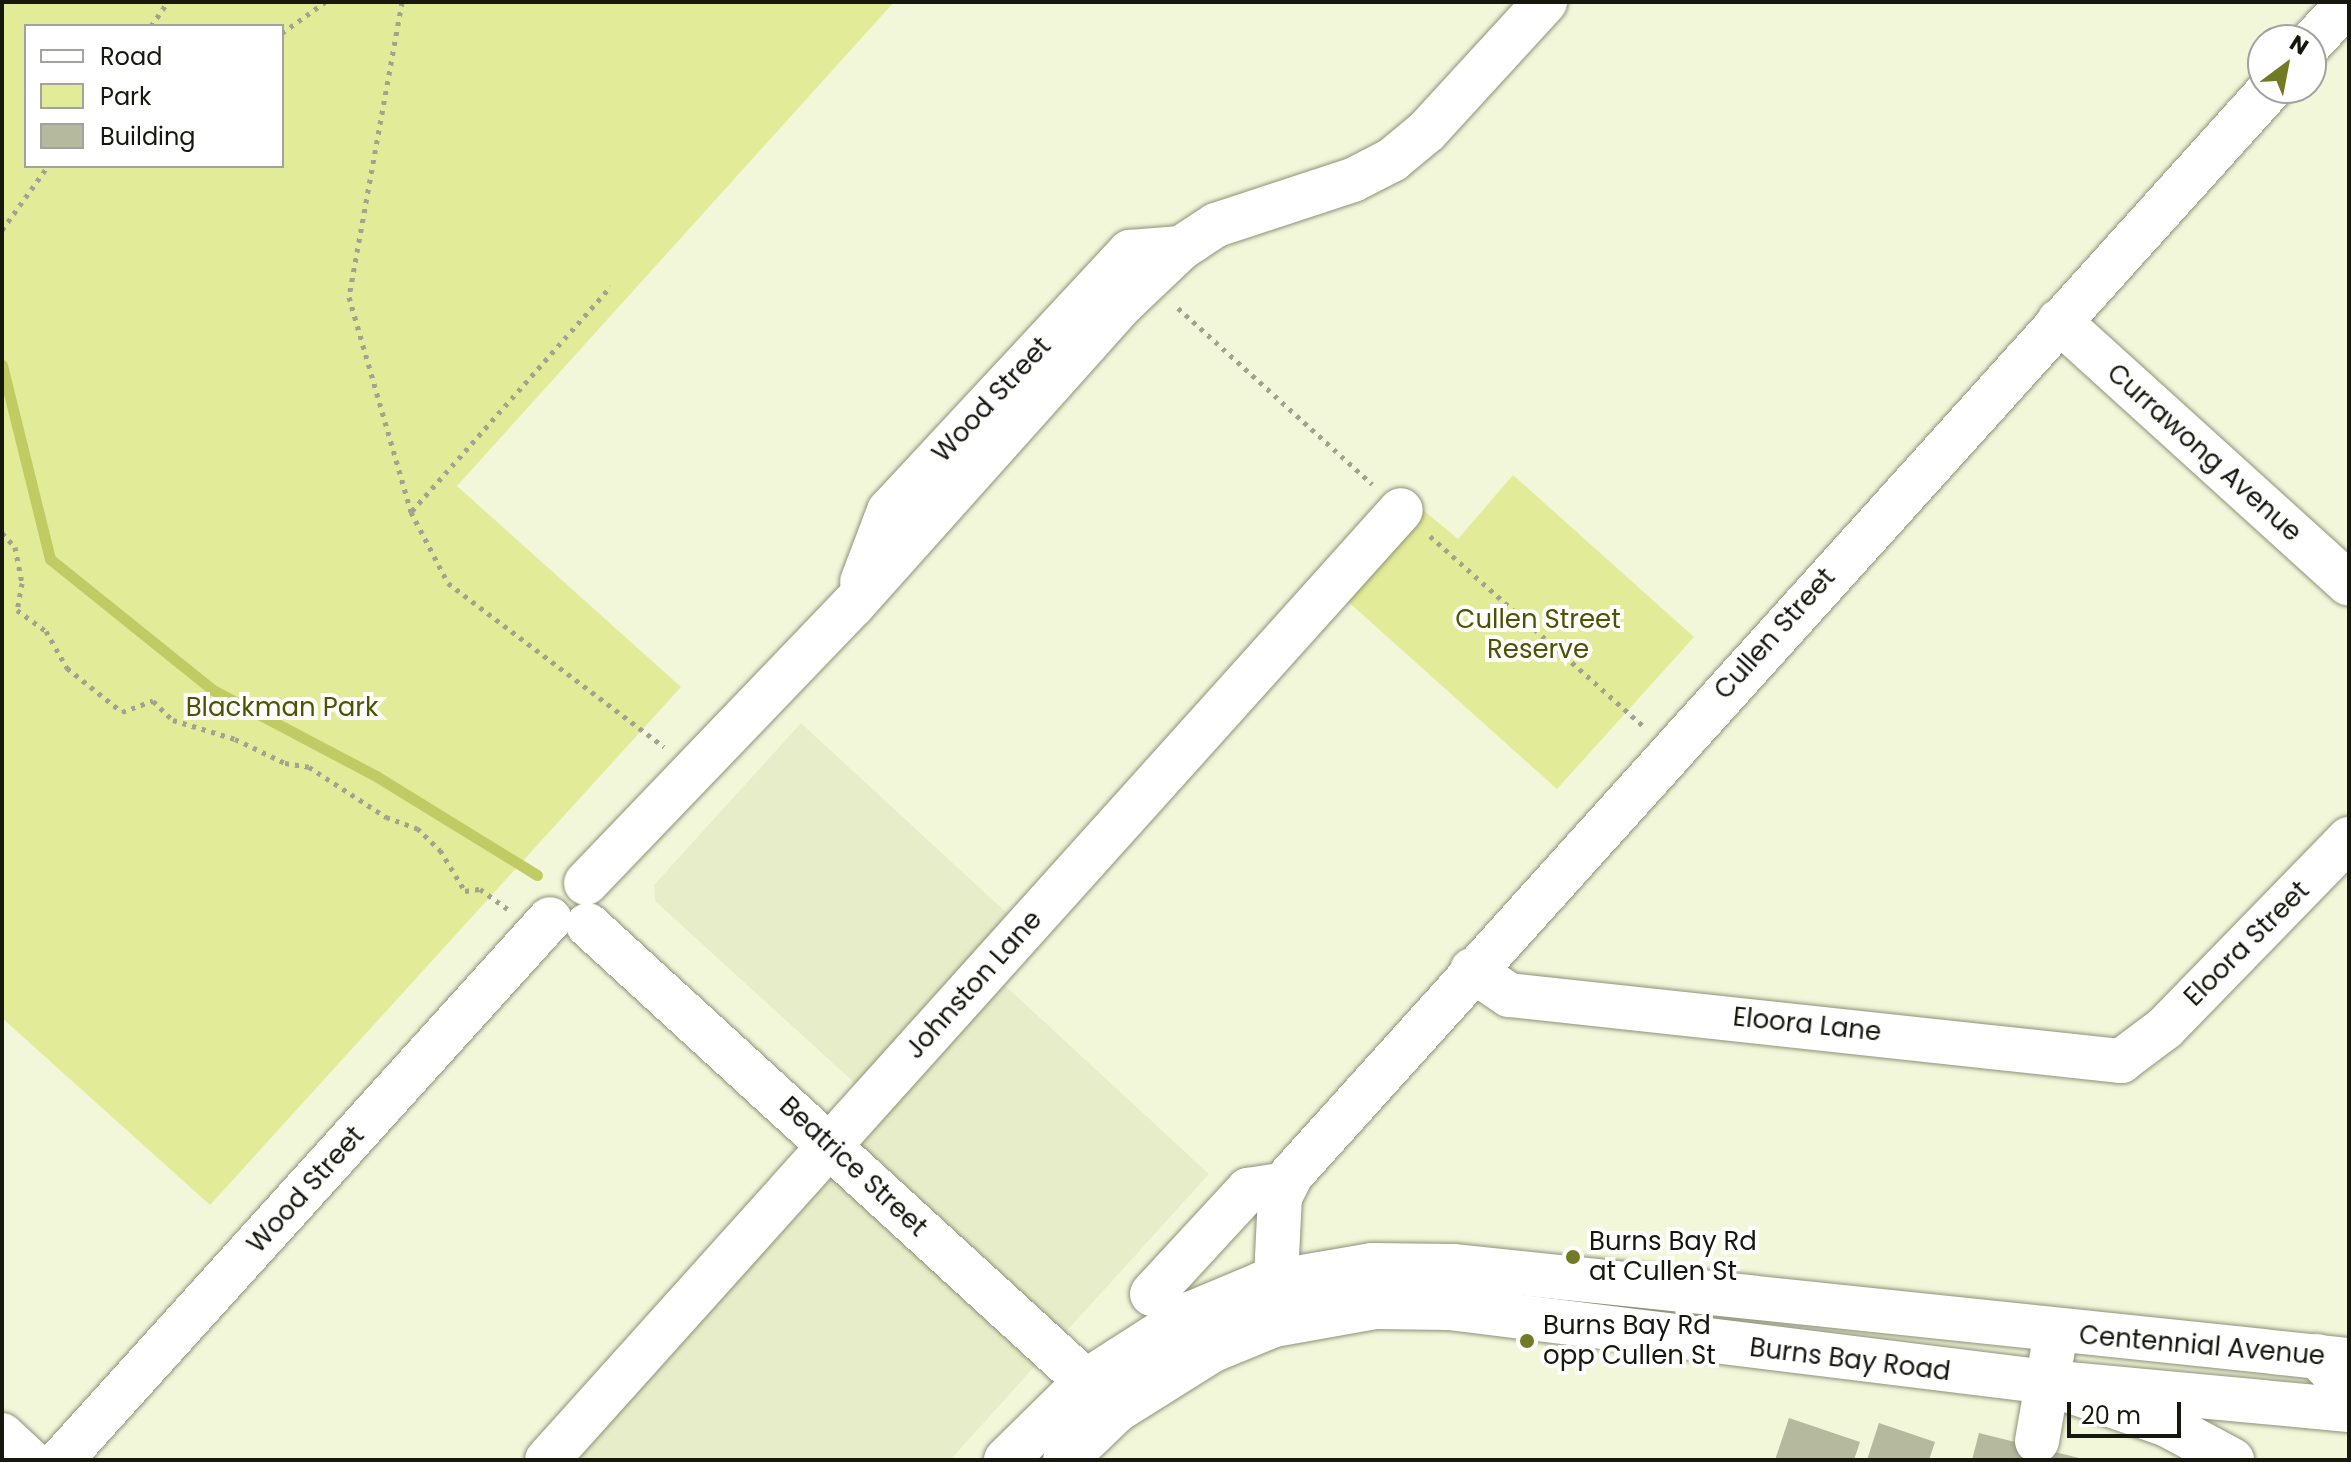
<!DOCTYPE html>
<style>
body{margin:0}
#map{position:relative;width:2351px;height:1462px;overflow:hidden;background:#f3f7da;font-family:Poppins,sans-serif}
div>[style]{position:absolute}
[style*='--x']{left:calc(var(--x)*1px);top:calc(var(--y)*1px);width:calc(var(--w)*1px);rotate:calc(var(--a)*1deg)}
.built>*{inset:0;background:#e8edc9}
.green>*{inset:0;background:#e2eb98}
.stream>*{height:11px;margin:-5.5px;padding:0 5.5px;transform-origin:5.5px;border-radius:5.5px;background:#c1cb64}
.building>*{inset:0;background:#b5b99e}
.path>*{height:5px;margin-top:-2.5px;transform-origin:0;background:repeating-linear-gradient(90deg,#a0a38d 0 4px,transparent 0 10px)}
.roads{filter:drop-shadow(0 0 2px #8d9177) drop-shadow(0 0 2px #8d9177)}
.minor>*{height:44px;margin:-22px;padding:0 22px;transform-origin:22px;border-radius:22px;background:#fff}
.major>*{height:44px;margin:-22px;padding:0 22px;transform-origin:22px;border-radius:22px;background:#fff}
.dots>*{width:22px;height:22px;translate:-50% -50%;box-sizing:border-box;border:4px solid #fff;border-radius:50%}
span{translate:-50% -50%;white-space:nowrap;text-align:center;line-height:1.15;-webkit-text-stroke:8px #fff;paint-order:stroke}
.street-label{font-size:26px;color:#16170d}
.park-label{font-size:26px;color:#4e5300}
.poi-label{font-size:26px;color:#16170d}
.left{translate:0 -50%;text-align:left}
.frame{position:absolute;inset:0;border:4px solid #16170d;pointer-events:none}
.legend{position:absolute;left:24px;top:24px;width:260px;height:144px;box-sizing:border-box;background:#fff;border:2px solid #a2a29e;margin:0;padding:10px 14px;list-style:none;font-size:24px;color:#16170d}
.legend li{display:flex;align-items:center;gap:16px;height:40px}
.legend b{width:40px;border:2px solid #a2a29e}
.north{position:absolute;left:2247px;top:24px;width:80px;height:80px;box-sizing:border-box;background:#fff;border:2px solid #a2a29e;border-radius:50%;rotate:32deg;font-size:22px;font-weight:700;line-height:32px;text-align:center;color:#16170d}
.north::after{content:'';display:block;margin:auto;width:28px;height:36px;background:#737a24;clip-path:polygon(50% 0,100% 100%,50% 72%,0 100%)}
.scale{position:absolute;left:2067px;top:1402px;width:114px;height:36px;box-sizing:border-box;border:4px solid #16170d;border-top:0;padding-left:10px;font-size:24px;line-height:28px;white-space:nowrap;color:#16170d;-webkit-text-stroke:6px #fff;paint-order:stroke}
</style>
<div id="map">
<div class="built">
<i style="clip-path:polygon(801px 723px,1009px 915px,972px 955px,1209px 1174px,950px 1460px,564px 1460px,882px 1108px,655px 901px,654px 885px)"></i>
</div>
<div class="green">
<i style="clip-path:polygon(evenodd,2px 2px,894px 2px,457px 486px,681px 687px,210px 1205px,2px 1018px,2px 2px,282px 26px,282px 166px,26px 166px,26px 26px,282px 26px)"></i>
<i style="clip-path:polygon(1513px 475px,1694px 637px,1557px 789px,1344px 598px,1423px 510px,1458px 539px)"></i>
</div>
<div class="stream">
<i style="--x:2;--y:365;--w:200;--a:76.1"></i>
<i style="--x:50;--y:559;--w:209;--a:38.8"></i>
<i style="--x:213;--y:690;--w:184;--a:27.8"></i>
<i style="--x:376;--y:776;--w:189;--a:31.6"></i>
</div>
<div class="building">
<i style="clip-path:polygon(1789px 1418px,1860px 1442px,1854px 1460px,1775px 1460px)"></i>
<i style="clip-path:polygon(1879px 1423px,1935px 1442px,1929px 1460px,1867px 1460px)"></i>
<i style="clip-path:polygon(1979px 1433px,2083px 1459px,2082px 1460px,1972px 1460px)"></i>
</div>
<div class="path">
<i style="--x:402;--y:2;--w:300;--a:100.2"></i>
<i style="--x:349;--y:297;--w:224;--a:73.9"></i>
<i style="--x:411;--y:512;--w:80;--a:62.5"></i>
<i style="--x:448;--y:583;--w:271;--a:37.2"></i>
<i style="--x:151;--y:26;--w:29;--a:-55"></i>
<i style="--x:282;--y:33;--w:53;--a:-35.8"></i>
<i style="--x:2;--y:230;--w:79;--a:-54.3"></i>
<i style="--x:1178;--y:308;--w:262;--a:42.2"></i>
<i style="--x:412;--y:511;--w:300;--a:-48.5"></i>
<i style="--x:2;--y:533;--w:19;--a:47"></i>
<i style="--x:15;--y:547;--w:37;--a:79"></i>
<i style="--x:22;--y:583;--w:27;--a:100"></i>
<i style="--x:17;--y:610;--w:36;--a:36"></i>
<i style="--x:46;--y:631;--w:43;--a:60.4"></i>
<i style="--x:67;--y:668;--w:70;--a:38.7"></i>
<i style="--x:122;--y:712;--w:33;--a:-20"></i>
<i style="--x:153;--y:701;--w:28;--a:44"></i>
<i style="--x:173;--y:720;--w:65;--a:17"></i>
<i style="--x:235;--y:739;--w:55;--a:25.6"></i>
<i style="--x:285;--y:763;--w:24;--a:9"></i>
<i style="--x:309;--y:767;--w:92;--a:33"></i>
<i style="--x:386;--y:817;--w:33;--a:20"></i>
<i style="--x:417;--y:828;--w:32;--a:44"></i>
<i style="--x:440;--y:850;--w:48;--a:58.6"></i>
<i style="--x:465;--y:891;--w:15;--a:-8"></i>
<i style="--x:480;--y:889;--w:34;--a:36"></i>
<i style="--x:1430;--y:536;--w:285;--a:41.7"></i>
</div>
<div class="roads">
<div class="minor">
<i style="--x:2311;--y:43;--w:56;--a:-47.2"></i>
<i style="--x:2059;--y:321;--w:391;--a:42.2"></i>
<i style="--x:862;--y:582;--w:76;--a:-69.2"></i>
<i style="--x:889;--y:511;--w:354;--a:-47.1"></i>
<i style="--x:1130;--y:252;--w:51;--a:-4.5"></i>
<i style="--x:586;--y:883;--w:384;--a:-46.2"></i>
<i style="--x:852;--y:606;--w:405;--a:-48.2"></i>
<i style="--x:1122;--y:304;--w:81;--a:-43.5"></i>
<i style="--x:1181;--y:248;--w:42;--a:-33.3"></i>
<i style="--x:1216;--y:225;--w:144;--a:-18.2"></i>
<i style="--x:1353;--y:180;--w:44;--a:-27.1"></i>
<i style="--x:1392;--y:160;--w:45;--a:-39.6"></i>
<i style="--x:1427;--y:131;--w:175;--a:-47.5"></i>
<i style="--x:588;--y:925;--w:713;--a:42.5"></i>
<i style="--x:1472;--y:970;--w:45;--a:34"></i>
<i style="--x:1509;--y:995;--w:616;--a:6.16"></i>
<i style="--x:2121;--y:1061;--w:55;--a:-36.9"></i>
<i style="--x:2165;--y:1028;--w:264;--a:-45.8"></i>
<i style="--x:1152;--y:1294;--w:142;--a:-47.3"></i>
<i style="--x:1248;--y:1190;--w:36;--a:-9"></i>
<i style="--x:1274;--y:1318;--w:121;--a:-87.2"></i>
<i style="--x:1280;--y:1197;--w:25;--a:-63"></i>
<i style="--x:1291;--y:1175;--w:1464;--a:-47.96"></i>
<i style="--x:2317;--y:1356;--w:46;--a:45.9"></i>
<i style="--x:2073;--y:1392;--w:100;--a:19.3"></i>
<i style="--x:2167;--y:1425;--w:74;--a:28.3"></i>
<i style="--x:2;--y:1435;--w:37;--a:43"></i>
<i style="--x:2037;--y:1441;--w:111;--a:-80.1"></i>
<i style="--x:61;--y:1460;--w:729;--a:-47.89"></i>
<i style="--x:547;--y:1460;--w:1277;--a:-48.05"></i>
</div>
<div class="major">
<i style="--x:1006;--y:1460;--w:112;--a:-44.6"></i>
<i style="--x:1086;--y:1381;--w:126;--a:-32.7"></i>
<i style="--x:1192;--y:1313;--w:75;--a:-22.8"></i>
<i style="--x:1261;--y:1284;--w:113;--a:-9.7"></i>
<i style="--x:1372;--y:1265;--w:81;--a:0.7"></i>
<i style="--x:1453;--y:1266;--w:901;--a:5.99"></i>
<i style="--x:1065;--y:1460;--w:72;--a:-43.9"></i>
<i style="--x:1117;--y:1410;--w:111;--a:-32.1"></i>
<i style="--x:1211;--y:1351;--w:68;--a:-22.4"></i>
<i style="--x:1274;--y:1325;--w:104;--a:-10"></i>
<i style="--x:1376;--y:1307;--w:73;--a:0.8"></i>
<i style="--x:1449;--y:1308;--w:603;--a:7.05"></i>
<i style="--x:2047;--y:1382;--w:303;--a:5.3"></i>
</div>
</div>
<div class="dots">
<i style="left:1573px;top:1257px;background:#737a24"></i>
<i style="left:1527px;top:1341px;background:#737a24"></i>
</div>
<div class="street-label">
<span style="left:992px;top:400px;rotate:-47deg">Wood Street</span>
<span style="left:2204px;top:453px;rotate:42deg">Currawong Avenue</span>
<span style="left:1775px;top:634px;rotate:-48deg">Cullen Street</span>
<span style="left:2247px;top:944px;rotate:-45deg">Eloora Street</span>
<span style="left:974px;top:985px;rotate:-48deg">Johnston Lane</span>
<span style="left:1807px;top:1025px;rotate:6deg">Eloora Lane</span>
<span style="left:853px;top:1167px;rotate:43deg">Beatrice Street</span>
<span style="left:306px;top:1190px;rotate:-48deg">Wood Street</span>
<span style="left:2202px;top:1346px;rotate:5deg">Centennial Avenue</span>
<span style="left:1850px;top:1360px;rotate:7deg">Burns Bay Road</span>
</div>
<div class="park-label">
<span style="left:1538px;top:635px">Cullen Street<br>Reserve</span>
<span style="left:282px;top:708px">Blackman Park</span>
</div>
<div class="poi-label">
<span class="left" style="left:1589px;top:1257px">Burns Bay Rd<br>at Cullen St</span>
<span class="left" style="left:1543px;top:1341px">Burns Bay Rd<br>opp Cullen St</span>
</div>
<div class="frame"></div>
<ul class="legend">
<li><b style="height:10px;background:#fff"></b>Road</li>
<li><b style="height:22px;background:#e2eb98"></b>Park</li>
<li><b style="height:22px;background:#b5b99e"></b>Building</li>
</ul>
<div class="north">N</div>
<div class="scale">20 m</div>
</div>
